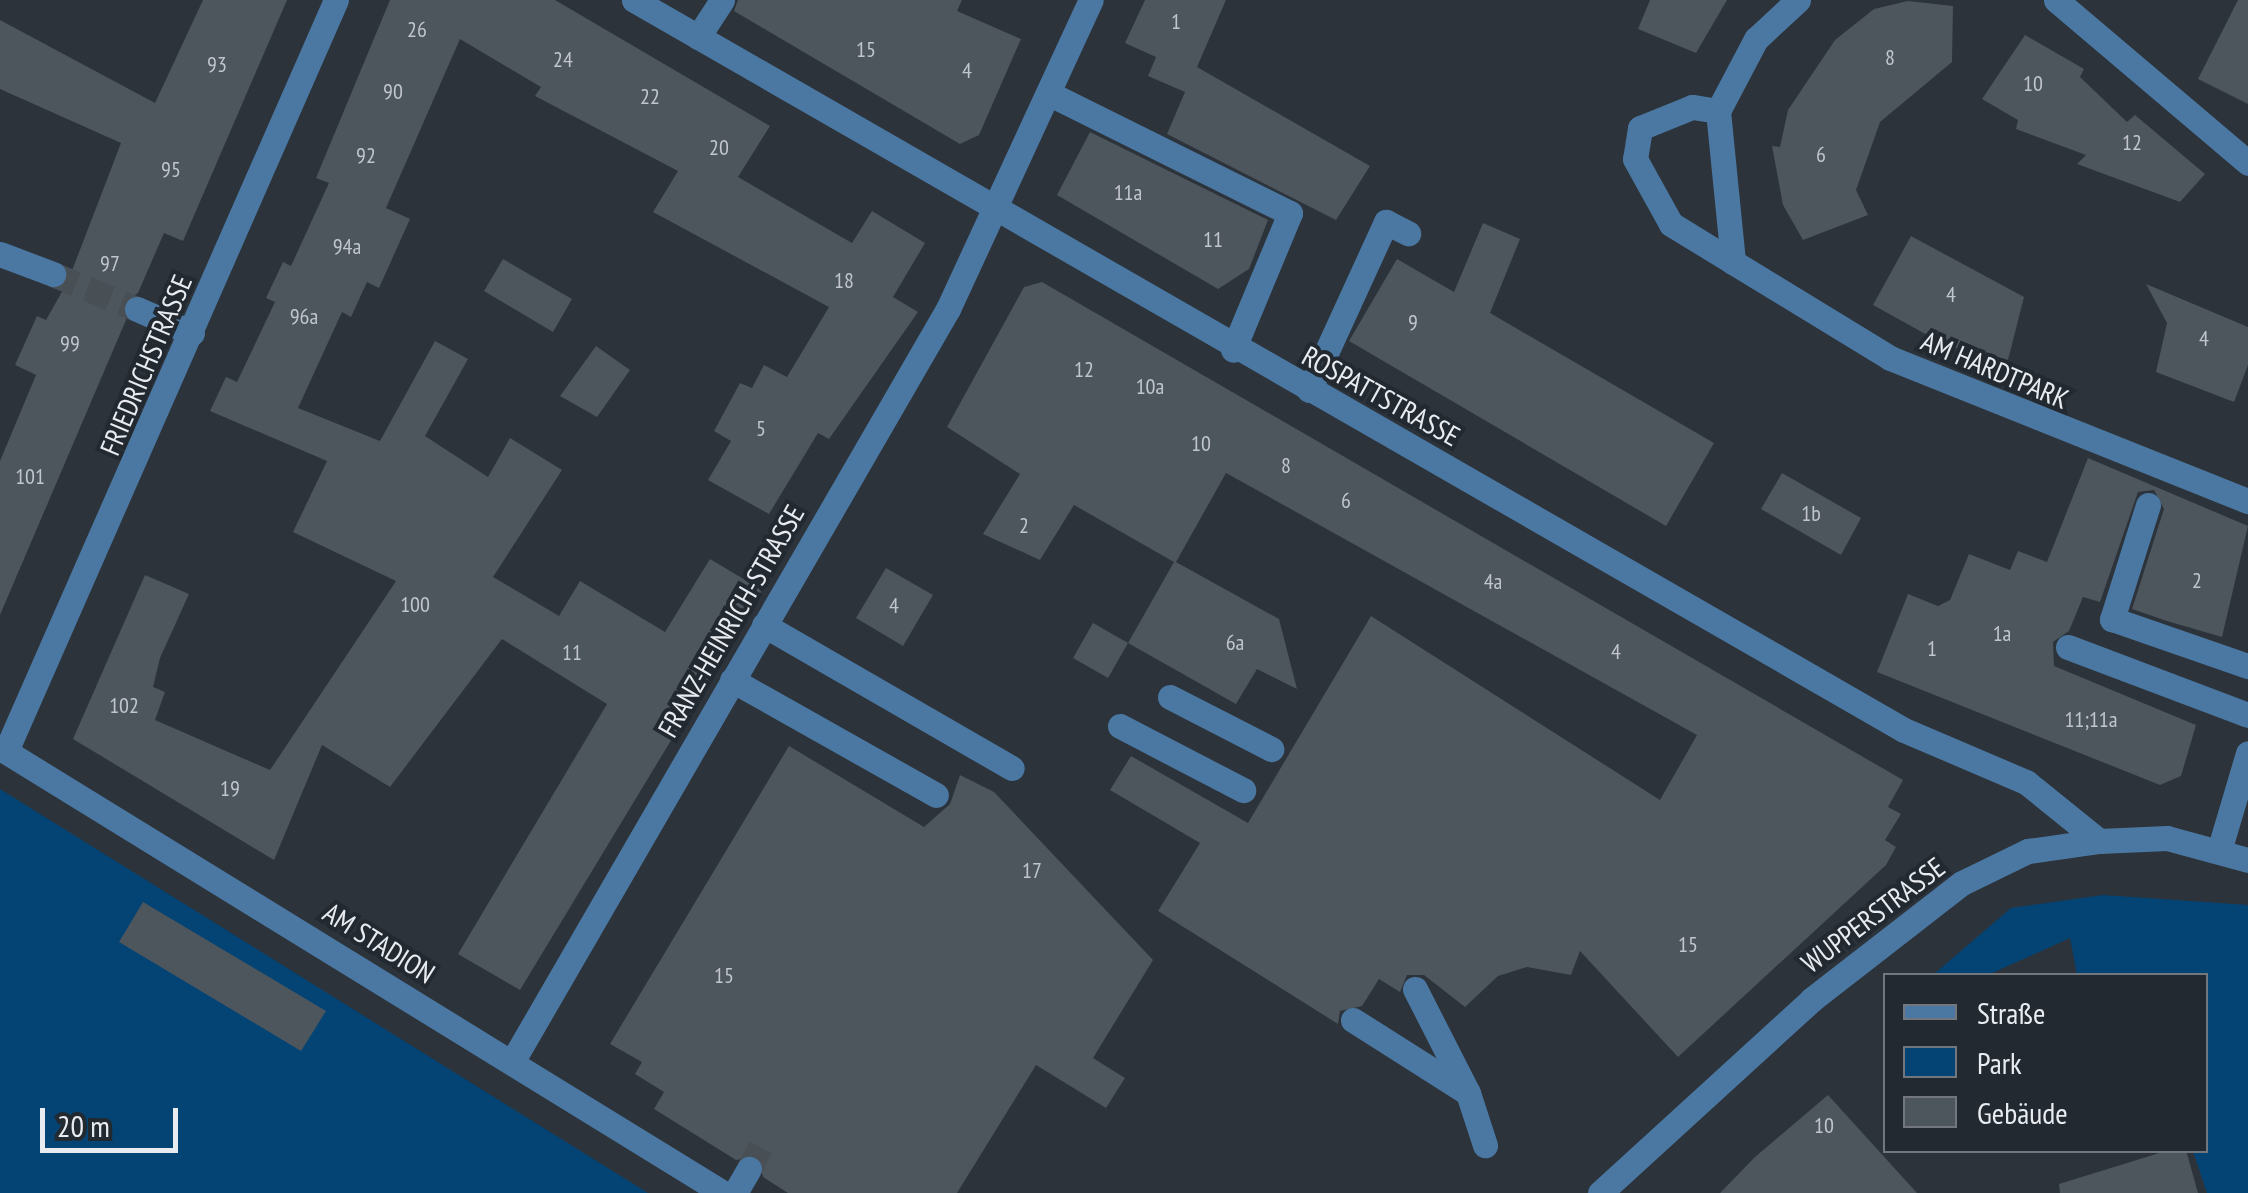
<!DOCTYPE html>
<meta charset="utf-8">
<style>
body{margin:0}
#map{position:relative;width:2248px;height:1193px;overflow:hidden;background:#2c333a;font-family:"PT Sans Narrow",sans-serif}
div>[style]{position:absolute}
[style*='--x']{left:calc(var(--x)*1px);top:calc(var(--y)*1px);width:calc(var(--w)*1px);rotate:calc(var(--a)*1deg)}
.green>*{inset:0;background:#044474}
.building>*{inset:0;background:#4d555d}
.minor-tunnel>*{height:25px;margin-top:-12.5px;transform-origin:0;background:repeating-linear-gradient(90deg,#484f55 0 25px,transparent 0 37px)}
.minor>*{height:25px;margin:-12.5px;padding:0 12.5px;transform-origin:12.5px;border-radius:12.5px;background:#4b78a2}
span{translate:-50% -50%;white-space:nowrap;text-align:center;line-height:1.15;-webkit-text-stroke:8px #222930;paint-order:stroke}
.number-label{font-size:22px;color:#c1c6cc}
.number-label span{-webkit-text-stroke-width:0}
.street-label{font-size:28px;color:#e8ecf1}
.legend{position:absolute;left:1883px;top:973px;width:325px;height:180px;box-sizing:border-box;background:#222930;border:2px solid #71777d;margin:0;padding:12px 18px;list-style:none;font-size:30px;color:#e8ecf1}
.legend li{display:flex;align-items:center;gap:20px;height:50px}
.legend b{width:50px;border:2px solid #71777d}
.scale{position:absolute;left:40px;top:1108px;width:138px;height:45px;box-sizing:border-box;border:5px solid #e8ecf1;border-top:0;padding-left:12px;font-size:30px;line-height:35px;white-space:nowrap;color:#e8ecf1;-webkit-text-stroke:8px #222930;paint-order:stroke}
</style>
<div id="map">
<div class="green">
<i style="clip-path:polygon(0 789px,648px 1193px,0 1193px)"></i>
<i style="clip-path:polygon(2103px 895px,2248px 905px,2248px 1193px,2207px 1193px,2193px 1151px,2206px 1150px,2206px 976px,2077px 975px,2070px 938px,1988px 975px,1933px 975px,2011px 908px)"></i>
</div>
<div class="building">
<i style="clip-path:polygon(203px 0,287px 0,183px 241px,164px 233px,138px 293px,123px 302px,126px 320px,0 615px,0 461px,36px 375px,15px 365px,37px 316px,46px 320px,68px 281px,121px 143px,0 89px,0 20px,155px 103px)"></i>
<i style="clip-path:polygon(390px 0,555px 0,770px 126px,738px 177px,852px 243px,872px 211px,925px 243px,893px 297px,918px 312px,829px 439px,818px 433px,769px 514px,708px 480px,731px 441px,714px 431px,740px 383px,752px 388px,764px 365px,787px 377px,829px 307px,653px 212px,678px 171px,535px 96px,541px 87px,460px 39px,386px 208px,410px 219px,379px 288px,367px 282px,351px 317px,342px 312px,298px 408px,380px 441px,435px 341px,468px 359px,425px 436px,488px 477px,510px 438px,562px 470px,493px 577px,559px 616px,580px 581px,665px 632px,710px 559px,762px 590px,520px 990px,458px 954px,607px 704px,502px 639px,390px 787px,322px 745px,274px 860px,73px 739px,145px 575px,189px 594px,160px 658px,153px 687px,165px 692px,155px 720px,270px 770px,396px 581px,293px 532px,327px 461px,210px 411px,226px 377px,237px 382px,275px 302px,266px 298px,274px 281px,283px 262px,291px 266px,329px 183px,316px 178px)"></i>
<i style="clip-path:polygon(738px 0,962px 0,957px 11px,1021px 39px,979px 135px,960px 144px,734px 11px)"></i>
<i style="clip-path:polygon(1145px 0,1226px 0,1197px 67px,1370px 166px,1336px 220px,1167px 134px,1185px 92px,1148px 76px,1156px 57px,1125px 43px)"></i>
<i style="clip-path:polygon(1650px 0,1727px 0,1696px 53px,1638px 29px)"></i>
<i style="clip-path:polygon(2238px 0,2248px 0,2248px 104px,2198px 79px)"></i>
<i style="clip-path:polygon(1908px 1px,1953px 6px,1952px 62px,1880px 122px,1856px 190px,1868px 215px,1803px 240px,1783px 205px,1772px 146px,1780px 147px,1788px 110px,1835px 40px,1874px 9px)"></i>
<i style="clip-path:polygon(2025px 35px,2084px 69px,2080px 77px,2127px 122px,2135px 115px,2205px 174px,2180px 202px,2077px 164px,2086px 155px,2016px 129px,2018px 120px,1982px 99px)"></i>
<i style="clip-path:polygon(1090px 132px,1268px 220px,1249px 269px,1218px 289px,1057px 195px)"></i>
<i style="clip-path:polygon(1483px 223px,1520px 239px,1490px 313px,1714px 443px,1666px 526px,1349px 341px,1397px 259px,1454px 292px)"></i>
<i style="clip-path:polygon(1911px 236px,2024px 297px,2008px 360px,1947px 346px,1873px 305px)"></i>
<i style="clip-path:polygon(503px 259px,572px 299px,553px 332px,484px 291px)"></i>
<i style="clip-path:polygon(1042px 282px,1903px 780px,1888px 807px,1901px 814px,1885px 840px,1896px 847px,1886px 865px,1678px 1057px,1580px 951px,1571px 975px,1527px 967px,1498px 976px,1465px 1007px,1424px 975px,1407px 975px,1400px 992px,1379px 979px,1362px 1006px,1340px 1011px,1338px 1024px,1158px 911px,1200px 843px,1110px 790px,1131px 756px,1248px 823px,1371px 616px,1660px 800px,1697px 735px,1226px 473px,1176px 562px,1279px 619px,1297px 689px,1257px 669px,1236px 704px,1128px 643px,1108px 678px,1073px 658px,1093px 623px,1128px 643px,1174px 562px,1074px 505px,1040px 560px,983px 534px,1020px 474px,947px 427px,1024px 287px)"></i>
<i style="clip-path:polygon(2146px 284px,2248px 327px,2248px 365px,2234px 402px,2156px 372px,2167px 323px)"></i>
<i style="clip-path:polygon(596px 346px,630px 370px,597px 417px,560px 396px)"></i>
<i style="clip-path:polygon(2088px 458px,2248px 526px,2222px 637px,2167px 621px,2132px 609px,2164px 509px,2154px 490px,2138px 492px,2100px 602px,2083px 597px,2069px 631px,2053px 642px,2054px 666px,2196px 725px,2181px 776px,2160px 785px,1877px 672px,1908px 594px,1938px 606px,1950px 600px,1969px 554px,2010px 570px,2018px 551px,2047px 562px)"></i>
<i style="clip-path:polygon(1782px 473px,1861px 518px,1841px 555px,1761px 509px)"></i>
<i style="clip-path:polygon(886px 568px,933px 595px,903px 646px,856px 618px)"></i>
<i style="clip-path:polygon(789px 746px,924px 827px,950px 804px,960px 775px,994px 792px,1153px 960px,1093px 1058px,1125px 1078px,1106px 1108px,1036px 1065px,957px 1193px,788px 1193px,763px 1177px,758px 1156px,736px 1160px,654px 1109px,664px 1092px,635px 1074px,642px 1062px,610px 1044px)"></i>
<i style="clip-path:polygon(143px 902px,326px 1011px,301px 1051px,119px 942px)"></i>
<i style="clip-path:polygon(1828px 1095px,1917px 1193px,1720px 1193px,1755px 1157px)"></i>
<i style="clip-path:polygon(2169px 1150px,2186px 1150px,2198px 1193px,2060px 1193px,2059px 1184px)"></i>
</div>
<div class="minor-tunnel">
<i style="--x:53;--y:274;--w:91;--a:22.6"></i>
<i style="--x:749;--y:1169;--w:37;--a:-61"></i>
</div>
<div class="minor">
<i style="--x:634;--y:0;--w:1465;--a:29.89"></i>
<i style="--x:1904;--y:730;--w:133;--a:23.1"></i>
<i style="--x:2026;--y:782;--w:94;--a:38.9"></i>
<i style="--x:1798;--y:0;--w:57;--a:137.1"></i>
<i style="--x:1756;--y:39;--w:81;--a:117.8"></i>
<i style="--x:1718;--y:111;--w:152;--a:84.3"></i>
<i style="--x:1733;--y:262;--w:184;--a:31.4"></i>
<i style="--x:1890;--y:358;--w:386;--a:21.8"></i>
<i style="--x:2056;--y:0;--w:252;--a:40.3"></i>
<i style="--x:698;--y:37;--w:44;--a:-57"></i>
<i style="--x:1050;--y:94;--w:268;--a:26.4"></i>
<i style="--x:1290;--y:213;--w:148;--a:112.6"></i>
<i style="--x:1718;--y:111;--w:26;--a:-171"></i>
<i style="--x:1692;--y:107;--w:56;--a:158"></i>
<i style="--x:1640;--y:128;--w:31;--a:99"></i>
<i style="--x:1635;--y:159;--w:74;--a:61"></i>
<i style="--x:1671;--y:224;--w:73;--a:31.5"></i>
<i style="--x:0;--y:254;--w:57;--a:20.7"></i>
<i style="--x:137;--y:309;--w:60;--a:23.6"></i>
<i style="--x:1309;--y:390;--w:185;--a:-65.4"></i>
<i style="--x:1386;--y:222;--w:25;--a:27"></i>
<i style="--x:2148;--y:505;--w:120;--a:107.5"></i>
<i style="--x:2112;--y:619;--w:144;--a:19.1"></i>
<i style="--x:764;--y:625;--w:286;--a:30"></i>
<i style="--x:2068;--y:647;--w:192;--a:20.7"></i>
<i style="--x:732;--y:680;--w:234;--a:29.4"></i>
<i style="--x:1170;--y:697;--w:114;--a:27.2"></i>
<i style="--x:1120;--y:726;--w:139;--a:27.5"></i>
<i style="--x:0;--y:748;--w:849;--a:31.61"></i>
<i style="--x:6;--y:751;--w:820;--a:-66.28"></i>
<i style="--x:2219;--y:851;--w:102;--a:-73.5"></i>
<i style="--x:1415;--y:989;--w:117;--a:63"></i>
<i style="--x:1353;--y:1020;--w:136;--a:32.4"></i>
<i style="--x:1468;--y:1093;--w:55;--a:71.9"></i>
<i style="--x:512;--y:1062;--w:870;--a:-59.93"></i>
<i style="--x:948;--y:309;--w:340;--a:-65.2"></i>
<i style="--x:735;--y:1193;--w:28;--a:-60"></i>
<i style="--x:1600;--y:1193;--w:286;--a:-42.4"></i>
<i style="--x:1811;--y:1000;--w:191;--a:-37.8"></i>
<i style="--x:1962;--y:883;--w:73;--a:-25.9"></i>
<i style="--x:2028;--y:851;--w:72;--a:-8"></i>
<i style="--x:2099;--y:841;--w:68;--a:-2.5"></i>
<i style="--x:2167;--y:838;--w:84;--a:15.2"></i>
</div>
<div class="number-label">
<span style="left:1176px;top:22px">1</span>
<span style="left:417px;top:30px">26</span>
<span style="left:866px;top:50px">15</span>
<span style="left:1890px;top:58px">8</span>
<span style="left:563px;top:60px">24</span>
<span style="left:217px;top:65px">93</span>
<span style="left:967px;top:71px">4</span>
<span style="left:2033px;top:84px">10</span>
<span style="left:393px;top:92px">90</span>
<span style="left:650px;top:97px">22</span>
<span style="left:2132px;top:143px">12</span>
<span style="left:719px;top:148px">20</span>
<span style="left:1821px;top:155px">6</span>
<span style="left:366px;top:156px">92</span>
<span style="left:171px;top:170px">95</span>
<span style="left:1128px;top:193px">11a</span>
<span style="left:1213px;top:240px">11</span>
<span style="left:347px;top:247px">94a</span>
<span style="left:110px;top:264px">97</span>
<span style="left:844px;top:281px">18</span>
<span style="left:1951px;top:295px">4</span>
<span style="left:304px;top:317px">96a</span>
<span style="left:1413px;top:323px">9</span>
<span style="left:2204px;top:339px">4</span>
<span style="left:70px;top:344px">99</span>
<span style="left:1084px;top:370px">12</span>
<span style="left:1150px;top:387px">10a</span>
<span style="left:761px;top:429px">5</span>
<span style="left:1201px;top:444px">10</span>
<span style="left:1286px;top:466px">8</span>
<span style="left:30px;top:477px">101</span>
<span style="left:1346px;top:501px">6</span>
<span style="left:1811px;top:514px">1b</span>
<span style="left:1024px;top:526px">2</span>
<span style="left:2197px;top:581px">2</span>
<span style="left:1493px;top:582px">4a</span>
<span style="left:415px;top:605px">100</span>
<span style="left:894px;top:606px">4</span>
<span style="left:2002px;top:634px">1a</span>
<span style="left:1235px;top:643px">6a</span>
<span style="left:1932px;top:649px">1</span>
<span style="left:1616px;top:652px">4</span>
<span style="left:572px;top:653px">11</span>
<span style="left:124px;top:706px">102</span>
<span style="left:2091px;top:720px">11;11a</span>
<span style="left:230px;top:789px">19</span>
<span style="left:1032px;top:871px">17</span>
<span style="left:1688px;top:945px">15</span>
<span style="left:724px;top:976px">15</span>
<span style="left:1824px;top:1126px">10</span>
</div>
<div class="street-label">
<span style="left:146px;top:365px;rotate:-67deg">FRIEDRICHSTRASSE</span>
<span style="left:1995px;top:370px;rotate:23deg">AM HARDTPARK</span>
<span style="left:1381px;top:396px;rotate:29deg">ROSPATTSTRASSE</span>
<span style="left:731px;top:621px;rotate:-60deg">FRANZ-HEINRICH-STRASSE</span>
<span style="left:1873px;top:915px;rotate:-37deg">WUPPERSTRASSE</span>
<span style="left:379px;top:943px;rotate:32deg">AM STADION</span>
</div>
<ul class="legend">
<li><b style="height:12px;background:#4b78a2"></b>Straße</li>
<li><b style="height:28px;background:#044474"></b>Park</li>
<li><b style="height:28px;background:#4d555d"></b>Gebäude</li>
</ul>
<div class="scale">20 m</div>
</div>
